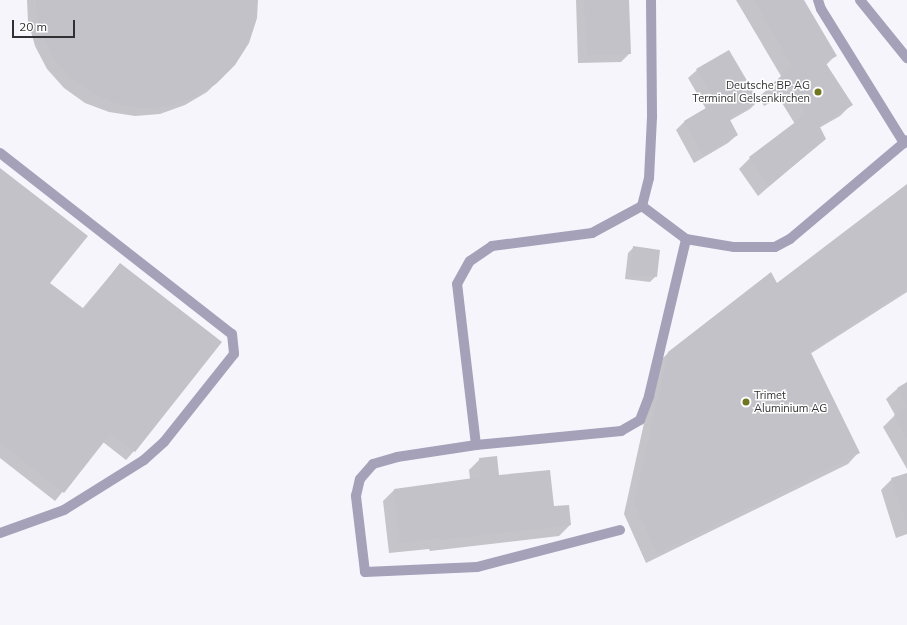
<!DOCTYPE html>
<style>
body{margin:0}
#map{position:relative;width:907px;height:625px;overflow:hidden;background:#f6f5fc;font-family:Mulish,sans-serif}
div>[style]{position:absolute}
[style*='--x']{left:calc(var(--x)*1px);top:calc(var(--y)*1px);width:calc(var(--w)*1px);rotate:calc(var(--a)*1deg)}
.shadow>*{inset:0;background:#0003}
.building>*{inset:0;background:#c3c2c8}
.minor>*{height:10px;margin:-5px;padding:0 5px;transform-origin:5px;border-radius:5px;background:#a5a1b9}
.dots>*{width:11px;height:11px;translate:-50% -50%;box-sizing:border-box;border:2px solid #fff;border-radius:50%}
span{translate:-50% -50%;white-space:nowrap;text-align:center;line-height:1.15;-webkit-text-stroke:3px #fff;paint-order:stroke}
.poi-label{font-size:11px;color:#313133}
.right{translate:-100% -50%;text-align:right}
.left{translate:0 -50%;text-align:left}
.scale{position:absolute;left:12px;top:20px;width:63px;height:18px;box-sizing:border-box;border:2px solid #313133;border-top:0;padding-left:5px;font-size:12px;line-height:14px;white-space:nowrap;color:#313133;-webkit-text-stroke:3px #fff;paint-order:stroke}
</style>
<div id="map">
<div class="shadow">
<i style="clip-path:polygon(27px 0,257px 0,234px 65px,207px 92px,185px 105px,160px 114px,135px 116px,109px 112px,85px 103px,64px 88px,47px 69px,35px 46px,28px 21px)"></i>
<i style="clip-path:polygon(576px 0,628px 0,630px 53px,621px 62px,578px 63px)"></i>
<i style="clip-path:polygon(736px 0,803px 0,835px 56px,826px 65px,851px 105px,840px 116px,819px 128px,825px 139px,758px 196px,739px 169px,750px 158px,795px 124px,779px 98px,764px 106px,759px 97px,781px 76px)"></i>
<i style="clip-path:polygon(697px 70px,758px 101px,750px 109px,729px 121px,737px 135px,728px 143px,694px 163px,676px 130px,684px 122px,706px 109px,688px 78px)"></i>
<i style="clip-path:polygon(0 169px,49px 283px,82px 309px,120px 264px,134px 451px,126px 460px,103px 442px,55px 501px,0 458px)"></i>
<i style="clip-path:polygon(907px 185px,907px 292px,810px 354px,858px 453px,848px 464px,646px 563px,624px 514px,657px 364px,669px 352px,776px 285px)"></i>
<i style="clip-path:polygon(634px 247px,656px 276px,650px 282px,625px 279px,628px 253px)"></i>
<i style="clip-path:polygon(907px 383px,907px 469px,883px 427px,895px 415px,886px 399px,897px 389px)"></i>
<i style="clip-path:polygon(480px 459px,498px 476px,553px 508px,570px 525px,559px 536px,430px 551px,429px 549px,389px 553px,383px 501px,394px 490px,470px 479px,469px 470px)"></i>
<i style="clip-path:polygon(907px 474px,907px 534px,896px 538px,881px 490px,892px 479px)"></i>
</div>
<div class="building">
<i style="clip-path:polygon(36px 0,258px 0,257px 18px,249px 43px,235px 65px,216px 84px,194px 97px,170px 106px,144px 108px,118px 104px,94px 94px,72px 79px,55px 60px,43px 37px,36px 12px)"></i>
<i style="clip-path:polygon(584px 0,629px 0,631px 54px,587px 55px)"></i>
<i style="clip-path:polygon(754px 0,804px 0,837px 56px,825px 62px,853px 105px,819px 125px,826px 139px,769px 186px,749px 157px,806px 114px,790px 87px,775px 96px,770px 85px,785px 76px,782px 73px,792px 66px)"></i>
<i style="clip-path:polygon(729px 50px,759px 101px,729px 118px,738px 135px,703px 155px,684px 121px,716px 102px,696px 69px)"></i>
<i style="clip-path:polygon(0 168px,88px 236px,50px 283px,84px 309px,120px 263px,222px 342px,135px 452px,111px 433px,64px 493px,0 443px)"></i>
<i style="clip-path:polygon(907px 184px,907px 289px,810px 351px,860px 453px,657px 553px,634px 503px,668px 352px,771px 272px,777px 283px)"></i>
<i style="clip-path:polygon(633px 246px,660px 250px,657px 277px,630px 274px)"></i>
<i style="clip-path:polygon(907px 382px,907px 406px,897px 388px)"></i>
<i style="clip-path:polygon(907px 407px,907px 439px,894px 415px)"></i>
<i style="clip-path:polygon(497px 456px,499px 475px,550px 470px,554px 506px,569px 505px,571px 525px,440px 540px,440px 538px,400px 543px,394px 489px,481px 477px,479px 458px)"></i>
<i style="clip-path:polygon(907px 473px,907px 525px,891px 478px)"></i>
</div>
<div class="minor">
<i style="--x:651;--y:0;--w:117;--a:89.5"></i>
<i style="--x:652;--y:117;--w:61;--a:92.8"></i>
<i style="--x:649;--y:178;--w:29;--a:104"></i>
<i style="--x:642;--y:206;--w:55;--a:36.9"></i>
<i style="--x:686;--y:239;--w:49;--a:9.5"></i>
<i style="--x:734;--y:247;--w:41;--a:0"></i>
<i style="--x:775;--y:247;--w:17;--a:-28"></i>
<i style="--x:790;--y:239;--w:153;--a:-40.2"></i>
<i style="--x:818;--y:0;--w:9;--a:72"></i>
<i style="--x:821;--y:9;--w:158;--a:58.2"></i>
<i style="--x:860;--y:0;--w:75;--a:51"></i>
<i style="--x:0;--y:153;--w:294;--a:38"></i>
<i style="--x:232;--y:334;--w:20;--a:84"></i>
<i style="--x:234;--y:354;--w:112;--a:128.5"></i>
<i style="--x:164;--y:442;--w:27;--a:138"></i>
<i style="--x:144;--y:460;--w:94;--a:148"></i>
<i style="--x:64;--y:510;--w:68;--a:160.2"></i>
<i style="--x:476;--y:445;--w:162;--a:-96.7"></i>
<i style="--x:457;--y:284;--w:26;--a:-61"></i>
<i style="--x:470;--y:261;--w:27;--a:-34"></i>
<i style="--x:492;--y:246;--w:101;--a:-7.4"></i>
<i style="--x:592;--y:233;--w:57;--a:-28.4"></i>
<i style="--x:620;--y:530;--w:148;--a:165.5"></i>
<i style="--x:477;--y:567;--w:112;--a:177.4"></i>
<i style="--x:365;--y:572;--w:77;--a:-96.8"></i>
<i style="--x:356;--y:496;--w:17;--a:-77"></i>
<i style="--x:360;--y:479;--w:20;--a:-49"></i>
<i style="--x:373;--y:464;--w:25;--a:-16"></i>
<i style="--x:397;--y:457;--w:80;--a:-8.6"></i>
<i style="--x:476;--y:445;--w:146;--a:-5.5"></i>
<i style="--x:621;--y:431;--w:22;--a:-30"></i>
<i style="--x:640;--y:420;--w:26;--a:-69"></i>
<i style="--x:649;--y:396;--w:161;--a:-76.7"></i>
</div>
<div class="dots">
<i style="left:818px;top:92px;background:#70761f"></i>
<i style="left:746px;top:402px;background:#70761f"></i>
</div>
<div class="poi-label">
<span class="right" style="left:810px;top:92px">Deutsche BP AG<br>Terminal Gelsenkirchen</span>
<span class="left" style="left:754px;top:402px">Trimet<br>Aluminium AG</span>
</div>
<div class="scale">20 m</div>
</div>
